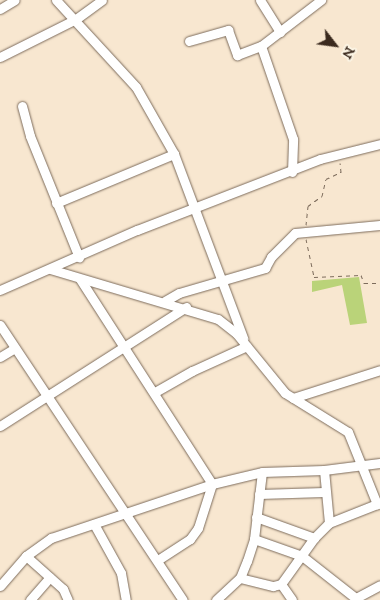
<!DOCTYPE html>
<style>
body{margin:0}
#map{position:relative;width:380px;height:600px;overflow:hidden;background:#f8e7d0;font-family:"IM FELL DW Pica",serif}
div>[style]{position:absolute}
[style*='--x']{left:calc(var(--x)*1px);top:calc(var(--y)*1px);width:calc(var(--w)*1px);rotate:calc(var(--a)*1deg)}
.green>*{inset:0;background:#bad379}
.path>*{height:1px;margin-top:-0.5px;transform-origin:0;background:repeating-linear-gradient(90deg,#7d6c5c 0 4px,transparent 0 8px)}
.roads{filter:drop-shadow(0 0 1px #7d6c5c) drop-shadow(0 0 1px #7d6c5c)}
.minor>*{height:9px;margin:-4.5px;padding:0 4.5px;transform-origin:4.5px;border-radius:4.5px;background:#fff}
span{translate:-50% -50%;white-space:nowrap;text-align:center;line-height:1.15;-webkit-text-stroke:4.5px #fcf5e5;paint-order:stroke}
.north{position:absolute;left:310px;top:20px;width:50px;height:50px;-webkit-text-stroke:4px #fcf5e5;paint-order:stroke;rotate:120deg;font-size:14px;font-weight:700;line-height:20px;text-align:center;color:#3b2a1e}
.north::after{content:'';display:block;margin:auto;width:18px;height:22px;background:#3b2a1e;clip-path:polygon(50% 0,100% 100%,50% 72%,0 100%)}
</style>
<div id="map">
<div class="green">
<i style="clip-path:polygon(359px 277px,367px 323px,350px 325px,342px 285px,312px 292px,312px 281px)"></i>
</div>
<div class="path">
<i style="--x:306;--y:225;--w:19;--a:-84"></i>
<i style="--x:308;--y:206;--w:17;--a:-36"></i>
<i style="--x:322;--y:196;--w:17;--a:-77"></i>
<i style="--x:326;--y:179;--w:17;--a:-25"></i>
<i style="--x:341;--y:172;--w:9;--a:-96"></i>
<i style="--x:306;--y:239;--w:39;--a:78"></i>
<i style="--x:314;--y:277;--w:47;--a:-2.4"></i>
<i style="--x:361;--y:275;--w:9;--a:69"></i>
<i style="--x:364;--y:283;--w:16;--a:0"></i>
</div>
<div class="roads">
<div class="minor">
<i style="--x:56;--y:0;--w:118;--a:47.4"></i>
<i style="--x:136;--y:87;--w:77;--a:60.4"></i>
<i style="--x:174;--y:154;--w:197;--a:69.4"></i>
<i style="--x:260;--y:0;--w:38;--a:58"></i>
<i style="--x:0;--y:9;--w:17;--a:-31"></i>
<i style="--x:189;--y:41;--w:41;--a:-15.8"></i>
<i style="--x:228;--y:30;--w:27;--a:70"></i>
<i style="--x:237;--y:55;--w:26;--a:-21"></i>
<i style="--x:0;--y:57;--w:85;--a:-26.6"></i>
<i style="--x:76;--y:19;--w:32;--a:-36"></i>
<i style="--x:22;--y:106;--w:31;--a:75"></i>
<i style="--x:30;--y:136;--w:131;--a:68"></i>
<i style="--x:292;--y:172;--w:33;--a:-88"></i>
<i style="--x:293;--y:139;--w:98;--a:-109"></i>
<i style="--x:261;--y:46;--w:76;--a:-37.5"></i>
<i style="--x:56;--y:203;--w:128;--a:-22.6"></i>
<i style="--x:50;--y:269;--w:175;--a:16.6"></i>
<i style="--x:218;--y:319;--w:23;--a:38"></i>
<i style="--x:236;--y:333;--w:77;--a:50.8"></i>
<i style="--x:285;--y:393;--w:74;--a:31.8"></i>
<i style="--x:348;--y:432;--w:78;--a:68.1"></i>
<i style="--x:377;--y:504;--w:52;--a:158.4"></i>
<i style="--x:329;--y:523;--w:21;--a:135"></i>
<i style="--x:314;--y:538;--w:57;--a:125.7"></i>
<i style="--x:281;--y:584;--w:19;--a:55"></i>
<i style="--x:80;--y:279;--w:244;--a:57.2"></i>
<i style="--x:212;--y:484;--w:46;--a:107.7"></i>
<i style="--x:198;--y:528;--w:14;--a:126"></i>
<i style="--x:190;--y:539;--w:38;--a:147"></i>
<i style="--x:0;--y:290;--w:150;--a:-23.7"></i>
<i style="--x:137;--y:230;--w:196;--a:-21.2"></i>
<i style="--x:320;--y:159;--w:62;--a:-14"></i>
<i style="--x:165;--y:301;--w:16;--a:-30"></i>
<i style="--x:179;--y:293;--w:90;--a:-16.2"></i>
<i style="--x:265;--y:268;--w:13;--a:-61"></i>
<i style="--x:271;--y:257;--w:34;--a:-45"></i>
<i style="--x:295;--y:233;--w:85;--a:-5.4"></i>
<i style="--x:0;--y:325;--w:330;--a:56.4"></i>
<i style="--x:0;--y:357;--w:17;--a:-31"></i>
<i style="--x:155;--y:392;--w:43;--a:-29.6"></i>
<i style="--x:192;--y:371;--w:60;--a:-24.4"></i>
<i style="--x:293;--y:398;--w:91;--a:-17.8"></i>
<i style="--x:0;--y:426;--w:221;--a:-32.6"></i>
<i style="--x:324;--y:470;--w:53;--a:84.6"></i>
<i style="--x:259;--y:494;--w:65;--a:-1.8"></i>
<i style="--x:256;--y:517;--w:62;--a:19.9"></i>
<i style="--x:94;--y:524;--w:56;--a:61.1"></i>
<i style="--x:121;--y:573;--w:27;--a:80"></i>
<i style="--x:254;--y:539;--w:51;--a:19.5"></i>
<i style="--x:302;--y:556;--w:71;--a:38.2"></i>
<i style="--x:26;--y:556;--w:50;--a:41.7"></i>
<i style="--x:63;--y:589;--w:12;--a:66"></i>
<i style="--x:240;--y:578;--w:34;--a:14"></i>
<i style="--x:273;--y:586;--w:8;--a:-14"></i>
<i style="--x:0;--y:586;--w:40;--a:-49"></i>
<i style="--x:26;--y:556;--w:31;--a:-36"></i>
<i style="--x:51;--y:538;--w:170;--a:-18.5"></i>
<i style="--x:212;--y:484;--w:51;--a:-13.5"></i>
<i style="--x:262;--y:472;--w:62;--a:-1.8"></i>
<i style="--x:324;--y:470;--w:56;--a:-7.1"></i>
<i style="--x:356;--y:598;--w:27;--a:-28"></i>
<i style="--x:30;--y:600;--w:30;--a:-49"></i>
<i style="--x:216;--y:600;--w:33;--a:-43"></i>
<i style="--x:240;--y:578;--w:18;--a:-68"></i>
<i style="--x:247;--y:561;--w:23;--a:-72"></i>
<i style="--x:254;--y:539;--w:67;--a:-83.2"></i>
</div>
</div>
<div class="north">N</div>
</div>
